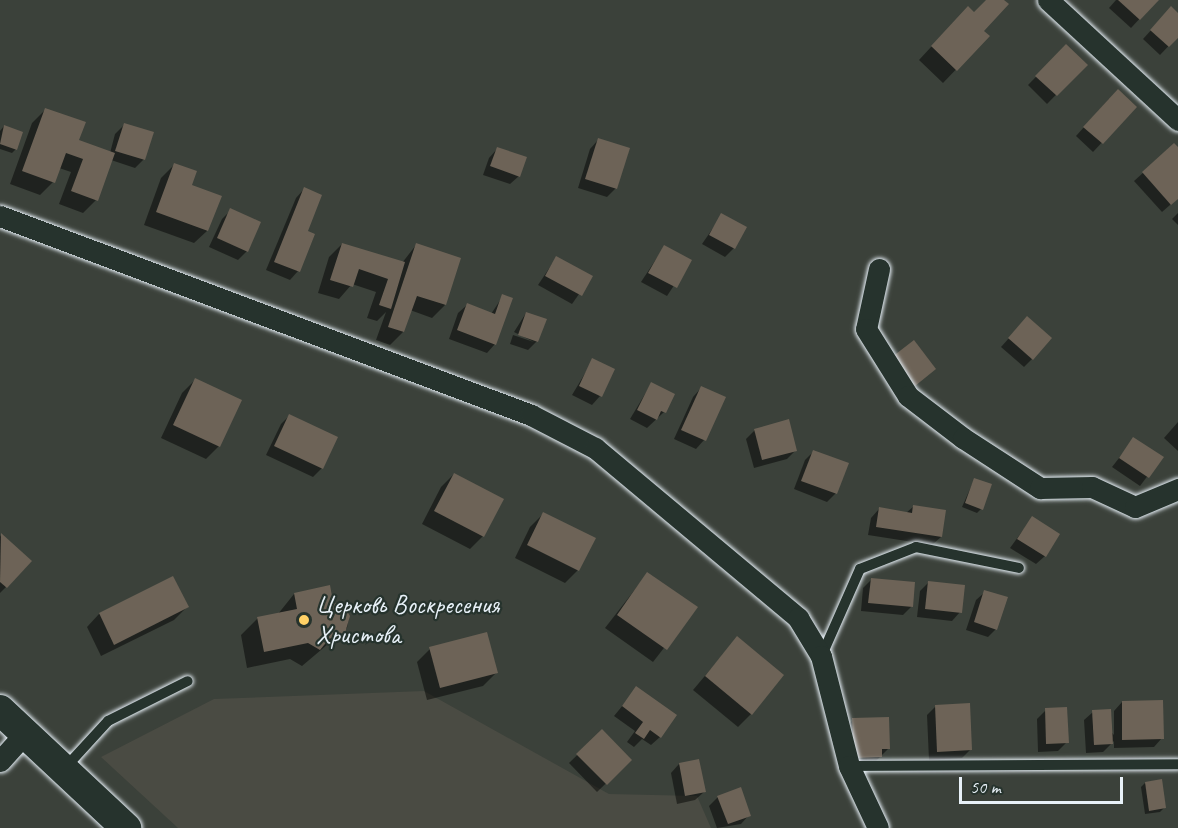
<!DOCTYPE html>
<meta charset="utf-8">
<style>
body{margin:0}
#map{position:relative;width:1178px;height:828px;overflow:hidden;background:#3b413a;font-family:Caveat,sans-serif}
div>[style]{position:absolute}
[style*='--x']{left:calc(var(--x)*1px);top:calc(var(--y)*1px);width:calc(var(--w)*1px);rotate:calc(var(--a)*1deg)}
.built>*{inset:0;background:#4a4b43}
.shadow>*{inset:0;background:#0007}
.building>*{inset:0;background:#6d6357}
.roads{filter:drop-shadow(0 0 2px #e8f1f8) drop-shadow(0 0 2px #e8f1f8)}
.lane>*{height:10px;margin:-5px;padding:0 5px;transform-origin:5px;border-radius:5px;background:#26332d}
.street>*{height:21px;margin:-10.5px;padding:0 10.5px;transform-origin:10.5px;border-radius:10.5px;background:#26332d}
.secondary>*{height:30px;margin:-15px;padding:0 15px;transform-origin:15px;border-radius:15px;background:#26332d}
.dots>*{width:16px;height:16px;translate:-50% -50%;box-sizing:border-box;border:3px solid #26332d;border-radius:50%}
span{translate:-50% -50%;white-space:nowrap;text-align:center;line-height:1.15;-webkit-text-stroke:4.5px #26332d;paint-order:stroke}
.poi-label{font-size:26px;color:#e8f1f8}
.left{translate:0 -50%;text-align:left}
.scale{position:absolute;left:959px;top:777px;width:164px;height:27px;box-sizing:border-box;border:3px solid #e8f1f8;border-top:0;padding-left:8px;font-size:18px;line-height:21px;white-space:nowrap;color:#e8f1f8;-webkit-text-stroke:4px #26332d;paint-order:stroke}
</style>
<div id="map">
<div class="built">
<i style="clip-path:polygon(424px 691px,609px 794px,697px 796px,711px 828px,178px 828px,101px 757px,214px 699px)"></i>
</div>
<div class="shadow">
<i style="clip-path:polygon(988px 0,1002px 0,982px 31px,988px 36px,943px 83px,919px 60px,955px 21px,974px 14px)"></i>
<i style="clip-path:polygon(1116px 0,1157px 0,1131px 28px,1109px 8px)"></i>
<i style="clip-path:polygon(1178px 15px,1178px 36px,1160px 55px,1143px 39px,1163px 17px)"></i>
<i style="clip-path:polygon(1066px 46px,1085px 65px,1047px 104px,1028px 85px)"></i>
<i style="clip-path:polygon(1109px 99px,1135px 107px,1093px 152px,1076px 136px)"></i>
<i style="clip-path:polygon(45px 110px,77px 141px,110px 153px,115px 134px,124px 125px,144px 159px,135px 168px,111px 160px,96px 200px,83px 213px,59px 204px,71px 172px,59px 168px,53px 182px,40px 195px,10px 184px,32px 123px)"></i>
<i style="clip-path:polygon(4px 126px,16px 149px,12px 153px,0 149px,0 131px)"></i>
<i style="clip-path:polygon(598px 140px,616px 188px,607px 197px,578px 188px,590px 149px)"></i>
<i style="clip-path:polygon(1174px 145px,1178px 149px,1178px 198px,1162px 212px,1134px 181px)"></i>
<i style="clip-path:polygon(497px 149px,519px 176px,510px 184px,483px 175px,489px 158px)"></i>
<i style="clip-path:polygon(174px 165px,190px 185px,207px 231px,194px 243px,144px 225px,161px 178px)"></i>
<i style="clip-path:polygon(304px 189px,298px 271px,290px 280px,266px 270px,296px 198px)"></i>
<i style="clip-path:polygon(231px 210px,247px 251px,238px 260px,209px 247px,222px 219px)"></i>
<i style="clip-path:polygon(1178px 213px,1178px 225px,1172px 219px)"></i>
<i style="clip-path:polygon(722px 215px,734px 248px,725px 257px,702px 244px)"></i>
<i style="clip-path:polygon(342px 244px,402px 263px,416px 245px,445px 305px,432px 318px,410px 310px,403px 332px,390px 345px,376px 340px,386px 312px,377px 321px,367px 318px,376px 292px,352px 284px,339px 299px,318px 293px,329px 257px)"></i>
<i style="clip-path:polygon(664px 247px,690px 261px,667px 296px,641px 282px)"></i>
<i style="clip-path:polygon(556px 258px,591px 277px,572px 304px,538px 285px)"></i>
<i style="clip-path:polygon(503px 296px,495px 344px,487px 353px,449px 339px,458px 313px,467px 305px,491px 314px)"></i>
<i style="clip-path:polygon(526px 313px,537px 341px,528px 350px,510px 344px,513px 335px,534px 342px,514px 332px)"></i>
<i style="clip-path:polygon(1019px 327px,1032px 359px,1024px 367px,1001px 347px)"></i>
<i style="clip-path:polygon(593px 360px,600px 396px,592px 405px,572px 395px)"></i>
<i style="clip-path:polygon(195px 380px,219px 446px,206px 459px,161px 438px,182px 393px)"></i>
<i style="clip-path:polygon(651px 384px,664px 412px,647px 428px,630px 419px)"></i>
<i style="clip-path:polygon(701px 388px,724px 398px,704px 440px,696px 449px,674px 439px,693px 397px)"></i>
<i style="clip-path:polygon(289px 416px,322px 468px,313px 477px,266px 455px,281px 424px)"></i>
<i style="clip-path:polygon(1178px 422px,1178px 451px,1164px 438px)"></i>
<i style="clip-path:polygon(755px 430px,796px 450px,787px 459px,754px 468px,746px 439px)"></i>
<i style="clip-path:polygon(1134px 439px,1161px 458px,1140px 486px,1112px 467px)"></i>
<i style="clip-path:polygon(814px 451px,836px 493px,827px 502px,794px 489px,805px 460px)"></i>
<i style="clip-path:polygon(454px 474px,483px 536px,470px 549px,422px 524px,441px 487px)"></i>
<i style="clip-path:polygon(974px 480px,981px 509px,977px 513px,962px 507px)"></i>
<i style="clip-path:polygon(914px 506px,941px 537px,932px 545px,868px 535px,871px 518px,879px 509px,906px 513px)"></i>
<i style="clip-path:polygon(543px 514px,578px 570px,565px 583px,515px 558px,530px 527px)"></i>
<i style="clip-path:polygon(1032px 518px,1045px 556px,1036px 564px,1010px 548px)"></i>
<i style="clip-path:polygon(1px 535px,6px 587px,0 593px,0 537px)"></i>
<i style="clip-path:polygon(647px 574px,695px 608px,653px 662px,605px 628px)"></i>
<i style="clip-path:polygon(172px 578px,187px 607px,174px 620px,101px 656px,87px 627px,99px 614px)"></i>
<i style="clip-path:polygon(871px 580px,912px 606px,903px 615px,861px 611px,863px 588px)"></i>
<i style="clip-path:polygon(928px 583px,960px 612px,952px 621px,917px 617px,920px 591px)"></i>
<i style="clip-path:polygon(985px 592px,996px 629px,988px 637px,966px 630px,976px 600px)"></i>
<i style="clip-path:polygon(294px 594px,331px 603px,349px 617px,347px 628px,302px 666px,290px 659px,247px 668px,241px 635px,258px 618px,278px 614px)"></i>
<i style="clip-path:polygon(737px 638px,751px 714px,738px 727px,693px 690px)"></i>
<i style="clip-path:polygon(430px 649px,496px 673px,483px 686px,427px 700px,417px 662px)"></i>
<i style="clip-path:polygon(637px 688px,660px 737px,651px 745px,642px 739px,634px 747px,627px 742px,635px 731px,614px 716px)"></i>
<i style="clip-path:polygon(1122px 702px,1162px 738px,1154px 747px,1114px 748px,1114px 741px,1103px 752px,1086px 753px,1084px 720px,1093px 712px,1114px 735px,1114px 711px)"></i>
<i style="clip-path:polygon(936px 706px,970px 750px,962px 758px,929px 760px,927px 715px)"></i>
<i style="clip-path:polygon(1046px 710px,1067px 742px,1058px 751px,1038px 752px,1037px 719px)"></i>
<i style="clip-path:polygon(853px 720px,889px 748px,872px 765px,846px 766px,844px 729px)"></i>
<i style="clip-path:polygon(602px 731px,630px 760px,597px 792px,569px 763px)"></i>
<i style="clip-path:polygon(679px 764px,704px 792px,695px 800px,677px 804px,671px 773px)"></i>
<i style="clip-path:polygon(1145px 783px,1164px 808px,1160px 812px,1145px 814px,1141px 787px)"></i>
<i style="clip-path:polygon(718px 797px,749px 815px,741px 824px,717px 828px,709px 806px)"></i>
</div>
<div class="building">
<i style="clip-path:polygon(986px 0,1004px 0,1009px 4px,984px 31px,990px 36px,957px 71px,931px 46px,968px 6px,974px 12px)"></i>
<i style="clip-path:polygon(1118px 0,1159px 0,1140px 20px)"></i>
<i style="clip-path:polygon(1171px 6px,1178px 13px,1178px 38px,1169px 47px,1150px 30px)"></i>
<i style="clip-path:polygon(1066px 44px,1088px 65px,1057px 96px,1035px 76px)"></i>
<i style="clip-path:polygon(1118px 89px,1137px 107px,1103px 144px,1083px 127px)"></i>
<i style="clip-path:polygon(45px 108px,86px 122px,79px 140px,115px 153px,98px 201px,71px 191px,83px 159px,66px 153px,55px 183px,22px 171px)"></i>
<i style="clip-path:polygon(124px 123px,154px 132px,145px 160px,115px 151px)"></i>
<i style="clip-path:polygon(4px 125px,23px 132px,17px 150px,0 144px)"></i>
<i style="clip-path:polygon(598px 138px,630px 148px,617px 189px,585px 179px)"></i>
<i style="clip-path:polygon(1174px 143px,1178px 147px,1178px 199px,1171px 205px,1142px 172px)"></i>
<i style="clip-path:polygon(497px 147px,527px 157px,520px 177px,490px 166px)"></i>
<i style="clip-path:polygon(174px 163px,197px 171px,192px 185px,222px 196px,208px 231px,156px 212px)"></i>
<i style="clip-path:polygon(304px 187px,322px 195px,308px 231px,315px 234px,300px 272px,274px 262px)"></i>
<i style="clip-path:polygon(230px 208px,261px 222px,248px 252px,217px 238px)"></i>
<i style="clip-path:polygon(721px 213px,747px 227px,735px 249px,709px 235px)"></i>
<i style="clip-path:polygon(342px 243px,405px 262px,391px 309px,379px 305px,388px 279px,359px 269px,353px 287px,330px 280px)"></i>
<i style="clip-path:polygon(416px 243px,461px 258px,446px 305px,417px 296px,404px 332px,388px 327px)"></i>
<i style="clip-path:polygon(664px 245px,692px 260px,677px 288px,648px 273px)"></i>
<i style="clip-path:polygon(556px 256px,593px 276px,582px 296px,545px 276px)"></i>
<i style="clip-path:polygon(502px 294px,513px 298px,496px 345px,457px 330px,467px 303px,495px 314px)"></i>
<i style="clip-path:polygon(526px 312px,547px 319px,538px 342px,518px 335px)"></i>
<i style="clip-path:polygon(1027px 316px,1052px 338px,1033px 360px,1008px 338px)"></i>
<i style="clip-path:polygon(914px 340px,936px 369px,915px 386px,892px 357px)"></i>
<i style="clip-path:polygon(592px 358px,615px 369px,602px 397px,579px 386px)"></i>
<i style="clip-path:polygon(195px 378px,242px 400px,220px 447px,173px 425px)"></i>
<i style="clip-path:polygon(651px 382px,675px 394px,666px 413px,661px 411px,657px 420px,637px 410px)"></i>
<i style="clip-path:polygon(701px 386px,726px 397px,706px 441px,681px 430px)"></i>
<i style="clip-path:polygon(289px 414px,338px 437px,323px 469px,274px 446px)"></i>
<i style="clip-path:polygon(789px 419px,797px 451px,762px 460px,754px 429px)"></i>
<i style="clip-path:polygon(1133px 437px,1164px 457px,1149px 478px,1119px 458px)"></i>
<i style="clip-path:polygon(813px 450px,849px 463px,837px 494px,801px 481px)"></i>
<i style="clip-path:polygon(454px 473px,504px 499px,484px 537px,434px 511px)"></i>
<i style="clip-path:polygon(974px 478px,992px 484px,983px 510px,965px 503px)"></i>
<i style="clip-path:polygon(913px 505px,946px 510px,942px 537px,876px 527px,879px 507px,912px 513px)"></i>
<i style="clip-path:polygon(543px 512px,596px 538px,579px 571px,527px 545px)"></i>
<i style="clip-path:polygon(1032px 516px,1060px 534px,1046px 557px,1017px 539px)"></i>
<i style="clip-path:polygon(1px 533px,32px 561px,7px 588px,0 582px)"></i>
<i style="clip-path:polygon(647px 572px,698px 607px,667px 650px,617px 615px)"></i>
<i style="clip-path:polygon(173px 576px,189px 607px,114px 645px,99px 613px)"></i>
<i style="clip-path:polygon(871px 578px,915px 582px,913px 607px,868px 603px)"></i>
<i style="clip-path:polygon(928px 581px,965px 585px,962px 613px,925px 609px)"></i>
<i style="clip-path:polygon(330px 585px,333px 602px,344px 606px,350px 616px,345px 633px,329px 639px,320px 650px,308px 643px,264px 652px,257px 617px,297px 609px,294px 593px)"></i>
<i style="clip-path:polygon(984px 590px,1008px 597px,997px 630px,974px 622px)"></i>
<i style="clip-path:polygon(487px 632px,498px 673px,440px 688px,429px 647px)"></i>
<i style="clip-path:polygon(737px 636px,784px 675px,752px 715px,705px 676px)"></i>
<i style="clip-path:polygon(636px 686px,677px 715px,661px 738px,650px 730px,644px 739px,635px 733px,643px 722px,622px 706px)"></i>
<i style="clip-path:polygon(1163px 700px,1164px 739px,1122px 740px,1122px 701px)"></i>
<i style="clip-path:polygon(970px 703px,972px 750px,937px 752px,935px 705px)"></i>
<i style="clip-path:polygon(1067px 707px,1069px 743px,1046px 744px,1045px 708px)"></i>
<i style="clip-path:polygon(1111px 709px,1113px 744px,1094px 745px,1092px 710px)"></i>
<i style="clip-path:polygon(889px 717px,890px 749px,882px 749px,882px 757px,854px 758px,852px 718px)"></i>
<i style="clip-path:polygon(602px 729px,632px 760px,607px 785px,576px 754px)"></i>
<i style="clip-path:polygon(699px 759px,706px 792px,685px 796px,679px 763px)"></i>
<i style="clip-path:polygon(1162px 779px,1166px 808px,1149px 811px,1145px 782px)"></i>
<i style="clip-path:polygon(741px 787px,751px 816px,728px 824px,717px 796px)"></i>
</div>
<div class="roads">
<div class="lane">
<i style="--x:822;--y:655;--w:94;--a:-66.2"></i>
<i style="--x:860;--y:569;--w:60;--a:-21.4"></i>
<i style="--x:916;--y:547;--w:105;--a:11.5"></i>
<i style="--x:849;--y:766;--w:329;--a:-0.3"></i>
<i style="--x:64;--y:769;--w:65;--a:-47.5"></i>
<i style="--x:108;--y:721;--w:89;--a:-26.6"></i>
</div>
<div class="street">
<i style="--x:1048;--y:0;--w:177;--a:42.7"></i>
<i style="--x:0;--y:216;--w:567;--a:20.54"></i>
<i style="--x:531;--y:415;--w:72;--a:27.3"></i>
<i style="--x:595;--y:448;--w:265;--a:39.9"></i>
<i style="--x:798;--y:618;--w:44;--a:58.8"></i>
<i style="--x:821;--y:656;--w:114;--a:75.7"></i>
<i style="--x:849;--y:766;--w:68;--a:64.9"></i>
<i style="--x:879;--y:269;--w:61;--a:102.2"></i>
<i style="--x:866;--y:329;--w:79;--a:57.9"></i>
<i style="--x:908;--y:396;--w:69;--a:37.4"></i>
<i style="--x:963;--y:438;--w:92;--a:33"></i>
<i style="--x:1040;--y:488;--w:52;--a:-1.1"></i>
<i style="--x:1092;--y:487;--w:47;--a:24.9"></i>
<i style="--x:1135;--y:507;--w:47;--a:-22.7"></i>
<i style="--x:0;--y:761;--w:38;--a:-48"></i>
</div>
<div class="secondary">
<i style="--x:0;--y:710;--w:173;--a:43.1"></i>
</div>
</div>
<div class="dots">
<i style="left:304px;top:620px;background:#ffd166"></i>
</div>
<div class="poi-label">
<span class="left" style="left:316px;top:620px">Церковь Воскресения<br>Христова</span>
</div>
<div class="scale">50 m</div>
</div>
